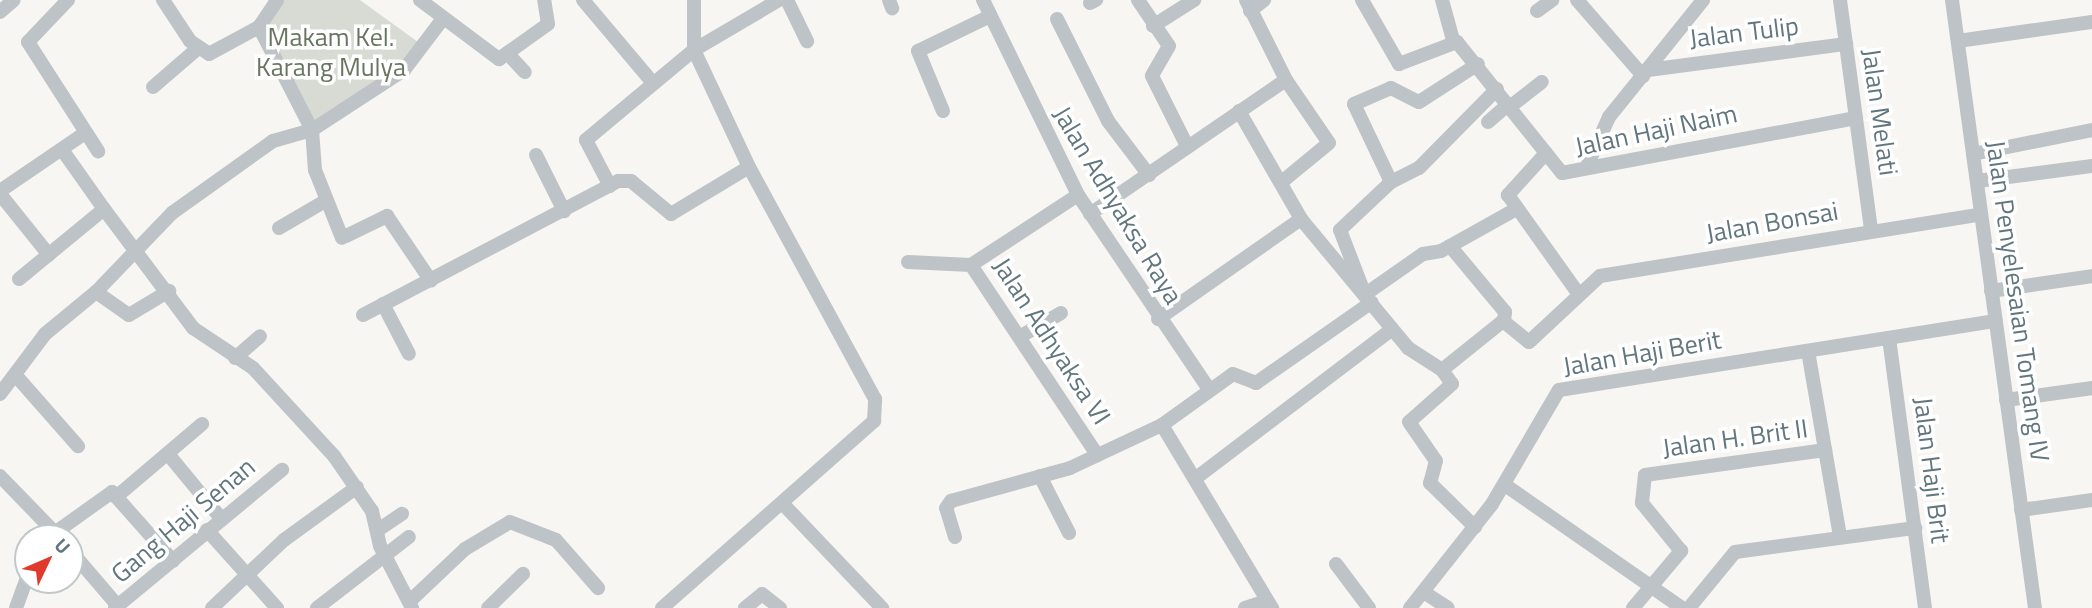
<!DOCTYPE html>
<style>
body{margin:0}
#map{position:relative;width:2092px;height:608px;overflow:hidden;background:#f7f6f3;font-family:"Titillium Web",sans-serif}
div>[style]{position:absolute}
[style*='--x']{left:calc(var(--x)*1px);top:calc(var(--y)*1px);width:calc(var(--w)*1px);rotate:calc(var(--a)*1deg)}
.green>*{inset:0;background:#d7dbd3}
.minor>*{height:14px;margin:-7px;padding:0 7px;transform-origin:7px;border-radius:7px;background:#bdc3c6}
span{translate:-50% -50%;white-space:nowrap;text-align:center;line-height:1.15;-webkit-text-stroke:7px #fff;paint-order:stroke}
.street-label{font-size:26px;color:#62767e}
.park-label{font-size:26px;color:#687661}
.north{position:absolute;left:14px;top:524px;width:70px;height:70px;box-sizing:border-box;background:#fff;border:2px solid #c0c8cb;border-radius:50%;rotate:46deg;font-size:19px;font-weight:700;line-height:28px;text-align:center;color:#62767e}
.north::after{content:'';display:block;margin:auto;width:24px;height:32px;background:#df3a2c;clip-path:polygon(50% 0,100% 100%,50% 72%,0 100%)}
</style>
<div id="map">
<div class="green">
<i style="clip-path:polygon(280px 0,360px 0,418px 42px,401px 67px,313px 126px,261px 27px)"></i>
</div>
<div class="minor">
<i style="--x:68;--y:0;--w:58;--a:133.6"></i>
<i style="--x:28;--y:42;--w:130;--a:57.3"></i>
<i style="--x:163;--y:0;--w:49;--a:56.6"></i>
<i style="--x:190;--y:41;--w:23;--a:34"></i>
<i style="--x:209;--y:54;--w:57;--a:-28.4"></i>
<i style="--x:259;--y:27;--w:32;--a:-56"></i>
<i style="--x:420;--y:0;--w:99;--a:36.8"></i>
<i style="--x:499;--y:59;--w:60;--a:-35.5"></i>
<i style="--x:548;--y:24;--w:24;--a:-99"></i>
<i style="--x:583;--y:0;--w:107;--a:49.9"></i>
<i style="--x:787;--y:0;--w:46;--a:64"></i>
<i style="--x:889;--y:0;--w:9;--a:69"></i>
<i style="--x:983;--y:0;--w:217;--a:64"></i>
<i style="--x:1078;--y:195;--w:234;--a:56"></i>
<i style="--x:1138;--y:0;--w:55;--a:56"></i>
<i style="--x:1169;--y:46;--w:34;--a:120"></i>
<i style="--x:1152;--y:76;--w:78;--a:63.4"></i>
<i style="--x:1246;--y:0;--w:89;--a:63.4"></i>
<i style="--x:1286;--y:80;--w:76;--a:55.7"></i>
<i style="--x:1329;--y:143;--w:58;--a:140.6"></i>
<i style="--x:1362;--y:0;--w:74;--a:60"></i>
<i style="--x:1399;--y:64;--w:62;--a:-20.8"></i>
<i style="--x:1457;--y:42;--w:168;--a:51.3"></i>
<i style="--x:1562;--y:173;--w:299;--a:-10.6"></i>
<i style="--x:1442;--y:0;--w:41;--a:74.6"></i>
<i style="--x:1577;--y:0;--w:101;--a:49"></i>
<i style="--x:1840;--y:0;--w:232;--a:82.3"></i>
<i style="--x:1952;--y:0;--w:614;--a:82.23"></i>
<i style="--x:1090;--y:3;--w:7;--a:-27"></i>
<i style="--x:1250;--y:11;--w:18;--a:-38"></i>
<i style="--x:1537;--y:11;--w:19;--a:-36"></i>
<i style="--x:0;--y:12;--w:18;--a:-41"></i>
<i style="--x:1057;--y:19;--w:114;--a:63.4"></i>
<i style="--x:1108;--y:121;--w:68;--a:52.8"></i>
<i style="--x:1153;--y:26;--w:49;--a:-32.4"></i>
<i style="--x:259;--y:27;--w:116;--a:62.8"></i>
<i style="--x:312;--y:130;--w:40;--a:85.7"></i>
<i style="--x:315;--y:170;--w:73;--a:68.3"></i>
<i style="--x:1958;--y:41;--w:135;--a:-8.1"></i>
<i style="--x:507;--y:53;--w:26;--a:47"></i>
<i style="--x:1648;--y:70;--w:200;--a:-7.5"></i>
<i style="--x:153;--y:87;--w:58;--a:-40.8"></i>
<i style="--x:1511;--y:106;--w:39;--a:-38"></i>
<i style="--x:943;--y:111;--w:65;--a:-112.6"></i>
<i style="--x:918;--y:51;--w:78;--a:-25.9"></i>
<i style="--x:1239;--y:111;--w:125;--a:60.1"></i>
<i style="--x:1301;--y:219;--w:168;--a:50.3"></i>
<i style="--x:1408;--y:348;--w:40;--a:32.9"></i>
<i style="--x:1442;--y:370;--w:17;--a:54"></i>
<i style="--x:1452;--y:384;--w:57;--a:138.5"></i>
<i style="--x:1409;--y:422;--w:47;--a:55.3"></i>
<i style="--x:1436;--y:461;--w:23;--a:105"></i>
<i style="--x:1430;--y:483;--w:63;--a:44.4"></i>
<i style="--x:1488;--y:122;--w:28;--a:-41"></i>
<i style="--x:63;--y:151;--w:71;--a:54.7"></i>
<i style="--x:1546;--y:153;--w:57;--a:132.1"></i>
<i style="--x:1508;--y:195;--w:120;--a:54.5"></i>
<i style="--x:1973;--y:154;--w:121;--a:-11.4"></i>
<i style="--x:536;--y:155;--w:63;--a:63.4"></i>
<i style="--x:1588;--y:164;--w:51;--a:-65.9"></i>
<i style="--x:1609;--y:117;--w:150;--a:-51.2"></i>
<i style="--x:1977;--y:181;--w:116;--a:-7.4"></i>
<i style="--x:1391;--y:182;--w:31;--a:-27"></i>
<i style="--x:1419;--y:168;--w:111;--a:-45.4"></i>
<i style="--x:610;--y:186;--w:52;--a:-117.6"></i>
<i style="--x:586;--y:140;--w:141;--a:-39.8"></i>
<i style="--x:694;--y:50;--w:50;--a:-90"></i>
<i style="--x:0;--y:191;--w:103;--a:-34.3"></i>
<i style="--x:0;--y:194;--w:78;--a:51.2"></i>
<i style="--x:1078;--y:195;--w:128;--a:146.8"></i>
<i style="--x:971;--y:265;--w:228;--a:56.4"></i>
<i style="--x:1090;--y:214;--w:237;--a:-34.4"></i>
<i style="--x:279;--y:228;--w:53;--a:-30.4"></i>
<i style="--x:346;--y:236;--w:46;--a:-26"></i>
<i style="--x:387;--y:216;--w:78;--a:55.9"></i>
<i style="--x:1450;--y:246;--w:86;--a:50.2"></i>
<i style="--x:1505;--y:312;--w:9;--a:96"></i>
<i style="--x:908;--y:262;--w:63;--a:2.7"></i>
<i style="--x:19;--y:279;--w:110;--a:-39.5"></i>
<i style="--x:104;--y:209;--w:149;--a:53.2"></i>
<i style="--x:193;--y:328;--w:72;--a:33.7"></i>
<i style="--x:253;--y:368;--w:120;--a:47.4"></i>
<i style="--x:334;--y:456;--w:67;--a:55.4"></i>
<i style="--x:372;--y:511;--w:36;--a:77"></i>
<i style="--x:380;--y:546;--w:70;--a:62.7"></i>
<i style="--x:1362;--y:287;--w:61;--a:-111.1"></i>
<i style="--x:1340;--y:230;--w:70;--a:-43.3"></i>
<i style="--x:1391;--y:182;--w:86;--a:-115.4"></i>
<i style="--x:1354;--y:104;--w:40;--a:-23.4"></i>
<i style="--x:1391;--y:88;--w:31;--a:27"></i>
<i style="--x:1419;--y:102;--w:70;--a:-32.8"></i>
<i style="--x:1991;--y:291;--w:102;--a:-8.4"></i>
<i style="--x:96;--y:292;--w:110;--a:-46.1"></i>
<i style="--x:172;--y:213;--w:124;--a:-35.5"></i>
<i style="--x:273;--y:141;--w:41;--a:-15.8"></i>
<i style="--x:312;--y:130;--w:110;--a:-33.1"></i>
<i style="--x:404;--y:70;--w:63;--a:-52.8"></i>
<i style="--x:96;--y:292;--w:40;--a:34.9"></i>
<i style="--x:129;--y:315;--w:47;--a:-31"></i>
<i style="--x:1367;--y:293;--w:68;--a:-34.9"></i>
<i style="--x:1423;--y:254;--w:18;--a:-9"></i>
<i style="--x:1441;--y:251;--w:86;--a:-29.2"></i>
<i style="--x:383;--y:304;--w:56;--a:62.5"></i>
<i style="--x:363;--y:315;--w:288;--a:-27.7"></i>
<i style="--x:618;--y:181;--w:13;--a:0"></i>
<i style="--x:631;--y:181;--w:52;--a:39.5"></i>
<i style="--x:671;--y:214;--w:91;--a:-31.1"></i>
<i style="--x:749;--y:167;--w:129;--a:-115.2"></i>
<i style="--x:694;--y:50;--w:99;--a:-30.5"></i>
<i style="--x:1158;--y:319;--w:174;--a:-35"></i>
<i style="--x:1021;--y:336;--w:46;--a:-29.9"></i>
<i style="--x:1889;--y:338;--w:272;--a:82.4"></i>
<i style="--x:1808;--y:351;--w:189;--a:80.2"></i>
<i style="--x:235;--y:358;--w:33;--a:-41"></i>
<i style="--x:1442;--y:370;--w:78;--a:-38.8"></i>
<i style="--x:1503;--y:321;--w:33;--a:39"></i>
<i style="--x:1529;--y:342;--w:97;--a:-42.9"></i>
<i style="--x:1600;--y:276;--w:386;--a:-9.2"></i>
<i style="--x:18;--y:378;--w:91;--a:48.6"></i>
<i style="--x:0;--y:394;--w:75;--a:-53.1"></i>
<i style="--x:45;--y:334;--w:66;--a:-39.5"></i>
<i style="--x:2006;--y:400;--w:87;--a:-7.9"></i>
<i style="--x:1162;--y:425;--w:214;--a:59"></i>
<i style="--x:168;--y:454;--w:82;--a:50.5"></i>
<i style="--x:0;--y:476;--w:86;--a:45.9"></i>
<i style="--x:1040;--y:476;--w:64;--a:63"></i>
<i style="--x:1196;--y:478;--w:245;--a:-37.2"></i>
<i style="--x:1505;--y:485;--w:216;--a:34.8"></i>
<i style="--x:116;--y:497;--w:113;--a:-40.3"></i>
<i style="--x:783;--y:504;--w:144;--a:46.4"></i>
<i style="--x:2021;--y:510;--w:72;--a:-8"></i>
<i style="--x:207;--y:530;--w:105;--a:48.1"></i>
<i style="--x:378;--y:530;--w:29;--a:-34"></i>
<i style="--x:56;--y:532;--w:69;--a:-35.5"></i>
<i style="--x:112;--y:492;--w:92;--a:48.5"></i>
<i style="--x:955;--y:537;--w:30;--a:-107"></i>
<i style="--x:946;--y:508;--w:9;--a:-54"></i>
<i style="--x:951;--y:501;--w:123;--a:-15.5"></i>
<i style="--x:1070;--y:468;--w:102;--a:-25.1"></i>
<i style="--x:1162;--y:425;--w:87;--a:-35.7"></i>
<i style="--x:1233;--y:374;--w:25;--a:21"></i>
<i style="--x:1256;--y:383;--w:141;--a:-34.9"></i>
<i style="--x:70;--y:550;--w:74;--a:49.4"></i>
<i style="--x:1336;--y:564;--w:55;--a:53.1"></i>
<i style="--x:1425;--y:593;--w:27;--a:33"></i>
<i style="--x:410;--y:601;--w:76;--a:-43.4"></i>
<i style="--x:465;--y:549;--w:52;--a:-31"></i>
<i style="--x:510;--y:522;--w:49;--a:21.4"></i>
<i style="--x:556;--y:540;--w:64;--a:48.8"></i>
<i style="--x:16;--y:608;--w:35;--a:-70"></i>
<i style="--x:115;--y:608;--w:217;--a:-39.6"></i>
<i style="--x:212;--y:608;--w:99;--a:-43.4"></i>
<i style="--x:284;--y:540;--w:90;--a:-36"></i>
<i style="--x:317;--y:608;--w:116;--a:-37.7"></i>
<i style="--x:488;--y:608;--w:49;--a:-44.2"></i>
<i style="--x:662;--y:608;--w:283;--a:-41.4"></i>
<i style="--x:874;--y:421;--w:22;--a:-87"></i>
<i style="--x:875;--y:399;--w:264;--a:-118.5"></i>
<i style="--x:745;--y:608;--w:22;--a:-39"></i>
<i style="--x:762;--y:594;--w:23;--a:38"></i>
<i style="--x:1245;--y:608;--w:23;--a:-18"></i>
<i style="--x:1410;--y:608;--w:132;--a:-51.7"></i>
<i style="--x:1492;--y:504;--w:132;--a:-59.6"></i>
<i style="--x:1559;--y:390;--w:442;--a:-9"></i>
<i style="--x:1633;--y:608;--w:75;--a:-49.9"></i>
<i style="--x:1681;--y:551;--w:62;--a:-129.1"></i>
<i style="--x:1642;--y:503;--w:28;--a:-84"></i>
<i style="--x:1645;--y:475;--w:182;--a:-7.9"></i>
<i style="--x:1689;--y:608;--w:72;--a:-50.6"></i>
<i style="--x:1735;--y:552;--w:182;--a:-7.6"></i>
</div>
<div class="street-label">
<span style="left:1744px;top:32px;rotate:-7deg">Jalan Tulip</span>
<span style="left:1880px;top:112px;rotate:82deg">Jalan Melati</span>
<span style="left:1656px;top:130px;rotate:-12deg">Jalan Haji Naim</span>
<span style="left:1118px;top:205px;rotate:59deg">Jalan Adhyaksa Raya</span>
<span style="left:1772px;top:222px;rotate:-10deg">Jalan Bonsai</span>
<span style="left:2018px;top:301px;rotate:82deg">Jalan Penyelesaian Tomang IV</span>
<span style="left:1052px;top:341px;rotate:57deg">Jalan Adhyaksa VI</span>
<span style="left:1642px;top:353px;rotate:-10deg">Jalan Haji Berit</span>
<span style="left:1735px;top:438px;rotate:-8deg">Jalan H. Brit II</span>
<span style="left:1932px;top:470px;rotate:83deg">Jalan Haji Brit</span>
<span style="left:183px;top:520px;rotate:-40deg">Gang Haji Senan</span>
</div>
<div class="park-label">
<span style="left:331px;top:52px">Makam Kel.<br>Karang Mulya</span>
</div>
<div class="north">U</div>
</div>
